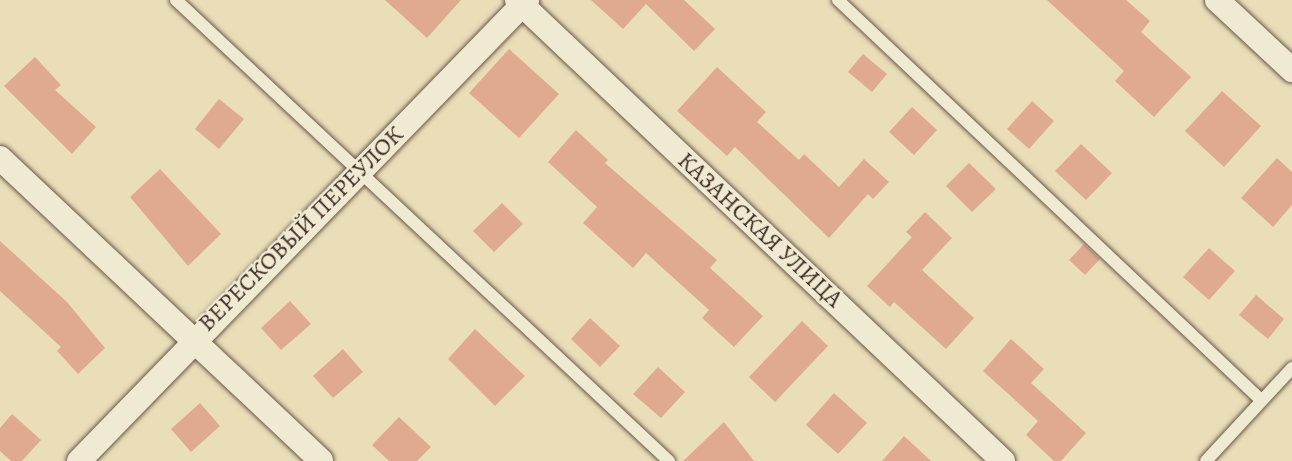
<!DOCTYPE html>
<meta charset="utf-8">
<style>
body{margin:0}
#map{position:relative;width:1292px;height:461px;overflow:hidden;background:#eadeb9;font-family:Alegreya,serif}
div>[style]{position:absolute}
[style*='--x']{left:calc(var(--x)*1px);top:calc(var(--y)*1px);width:calc(var(--w)*1px);rotate:calc(var(--a)*1deg)}
.building>*{inset:0;background:#e0aa90}
.roads{filter:drop-shadow(0 0 2px #695849) drop-shadow(0 0 2px #695849)}
.service>*{height:12px;margin:-6px;padding:0 6px;transform-origin:6px;border-radius:6px;background:#f1ead2}
.minor>*{height:24px;margin:-12px;padding:0 12px;transform-origin:12px;border-radius:12px;background:#f1ead2}
span{translate:-50% -50%;white-space:nowrap;text-align:center;line-height:1.15;-webkit-text-stroke:5px #f1ead2;paint-order:stroke}
.street-label{font-size:24px;color:#3e2b24}
</style>
<div id="map">
<div class="building">
<i style="clip-path:polygon(385px 0,461px 0,427px 38px)"></i>
<i style="clip-path:polygon(591px 0,684px 0,715px 29px,694px 51px,646px 4px,623px 29px)"></i>
<i style="clip-path:polygon(1047px 0,1126px 0,1150px 21px,1141px 32px,1191px 77px,1154px 117px,1115px 81px,1124px 71px)"></i>
<i style="clip-path:polygon(509px 49px,559px 94px,519px 138px,469px 93px)"></i>
<i style="clip-path:polygon(863px 54px,887px 74px,872px 92px,848px 72px)"></i>
<i style="clip-path:polygon(35px 57px,61px 85px,55px 90px,96px 127px,72px 154px,4px 86px)"></i>
<i style="clip-path:polygon(717px 67px,766px 112px,757px 122px,799px 160px,804px 154px,839px 187px,864px 159px,889px 182px,873px 199px,868px 194px,829px 238px,735px 147px,727px 156px,677px 111px)"></i>
<i style="clip-path:polygon(1222px 91px,1261px 126px,1224px 167px,1185px 131px)"></i>
<i style="clip-path:polygon(219px 99px,244px 119px,219px 149px,195px 129px)"></i>
<i style="clip-path:polygon(1032px 101px,1054px 121px,1029px 149px,1007px 129px)"></i>
<i style="clip-path:polygon(912px 107px,937px 130px,914px 155px,889px 132px)"></i>
<i style="clip-path:polygon(576px 130px,608px 160px,605px 163px,717px 260px,710px 268px,763px 316px,734px 347px,702px 318px,709px 310px,646px 253px,633px 268px,583px 223px,597px 207px,548px 162px)"></i>
<i style="clip-path:polygon(1081px 144px,1112px 173px,1086px 200px,1055px 171px)"></i>
<i style="clip-path:polygon(1277px 158px,1292px 172px,1292px 205px,1273px 227px,1241px 198px)"></i>
<i style="clip-path:polygon(969px 163px,996px 189px,972px 212px,946px 186px)"></i>
<i style="clip-path:polygon(160px 169px,221px 234px,188px 266px,130px 197px)"></i>
<i style="clip-path:polygon(502px 203px,523px 224px,494px 252px,473px 231px)"></i>
<i style="clip-path:polygon(925px 212px,952px 238px,922px 270px,974px 318px,946px 349px,894px 302px,890px 307px,867px 286px,912px 237px,906px 232px)"></i>
<i style="clip-path:polygon(0 241px,67px 302px,105px 348px,78px 374px,57px 351px,61px 347px,0 291px)"></i>
<i style="clip-path:polygon(1084px 244px,1100px 259px,1085px 275px,1069px 260px)"></i>
<i style="clip-path:polygon(1209px 248px,1235px 271px,1209px 300px,1183px 277px)"></i>
<i style="clip-path:polygon(1256px 295px,1284px 319px,1268px 339px,1239px 315px)"></i>
<i style="clip-path:polygon(290px 301px,311px 324px,281px 350px,261px 328px)"></i>
<i style="clip-path:polygon(590px 318px,620px 346px,600px 367px,571px 339px)"></i>
<i style="clip-path:polygon(802px 321px,828px 346px,775px 402px,749px 377px)"></i>
<i style="clip-path:polygon(475px 329px,525px 376px,495px 406px,448px 359px)"></i>
<i style="clip-path:polygon(1011px 339px,1044px 369px,1031px 383px,1086px 433px,1061px 461px,1054px 461px,1026px 435px,1038px 421px,983px 371px)"></i>
<i style="clip-path:polygon(343px 349px,363px 372px,333px 398px,313px 376px)"></i>
<i style="clip-path:polygon(658px 367px,685px 392px,661px 418px,633px 394px)"></i>
<i style="clip-path:polygon(834px 393px,867px 423px,838px 454px,806px 425px)"></i>
<i style="clip-path:polygon(200px 403px,220px 426px,191px 452px,171px 429px)"></i>
<i style="clip-path:polygon(12px 414px,41px 440px,22px 461px,11px 461px,0 451px,0 428px)"></i>
<i style="clip-path:polygon(399px 417px,431px 447px,417px 461px,389px 461px,372px 445px)"></i>
<i style="clip-path:polygon(724px 422px,754px 461px,683px 461px)"></i>
<i style="clip-path:polygon(904px 436px,931px 461px,882px 461px)"></i>
</div>
<div class="roads">
<div class="service">
<i style="--x:176;--y:0;--w:675;--a:43.08"></i>
<i style="--x:838;--y:0;--w:582;--a:43.4"></i>
<i style="--x:1206;--y:461;--w:127;--a:-47.2"></i>
</div>
<div class="minor">
<i style="--x:517;--y:0;--w:670;--a:43.49"></i>
<i style="--x:1217;--y:0;--w:103;--a:43"></i>
<i style="--x:0;--y:158;--w:441;--a:43.3"></i>
<i style="--x:79;--y:461;--w:643;--a:-45.82"></i>
</div>
</div>
<div class="street-label">
<span style="left:301px;top:229px;rotate:-45deg">ВЕРЕСКОВЫЙ ПЕРЕУЛОК</span>
<span style="left:760px;top:230px;rotate:43deg">КАЗАНСКАЯ УЛИЦА</span>
</div>
</div>
